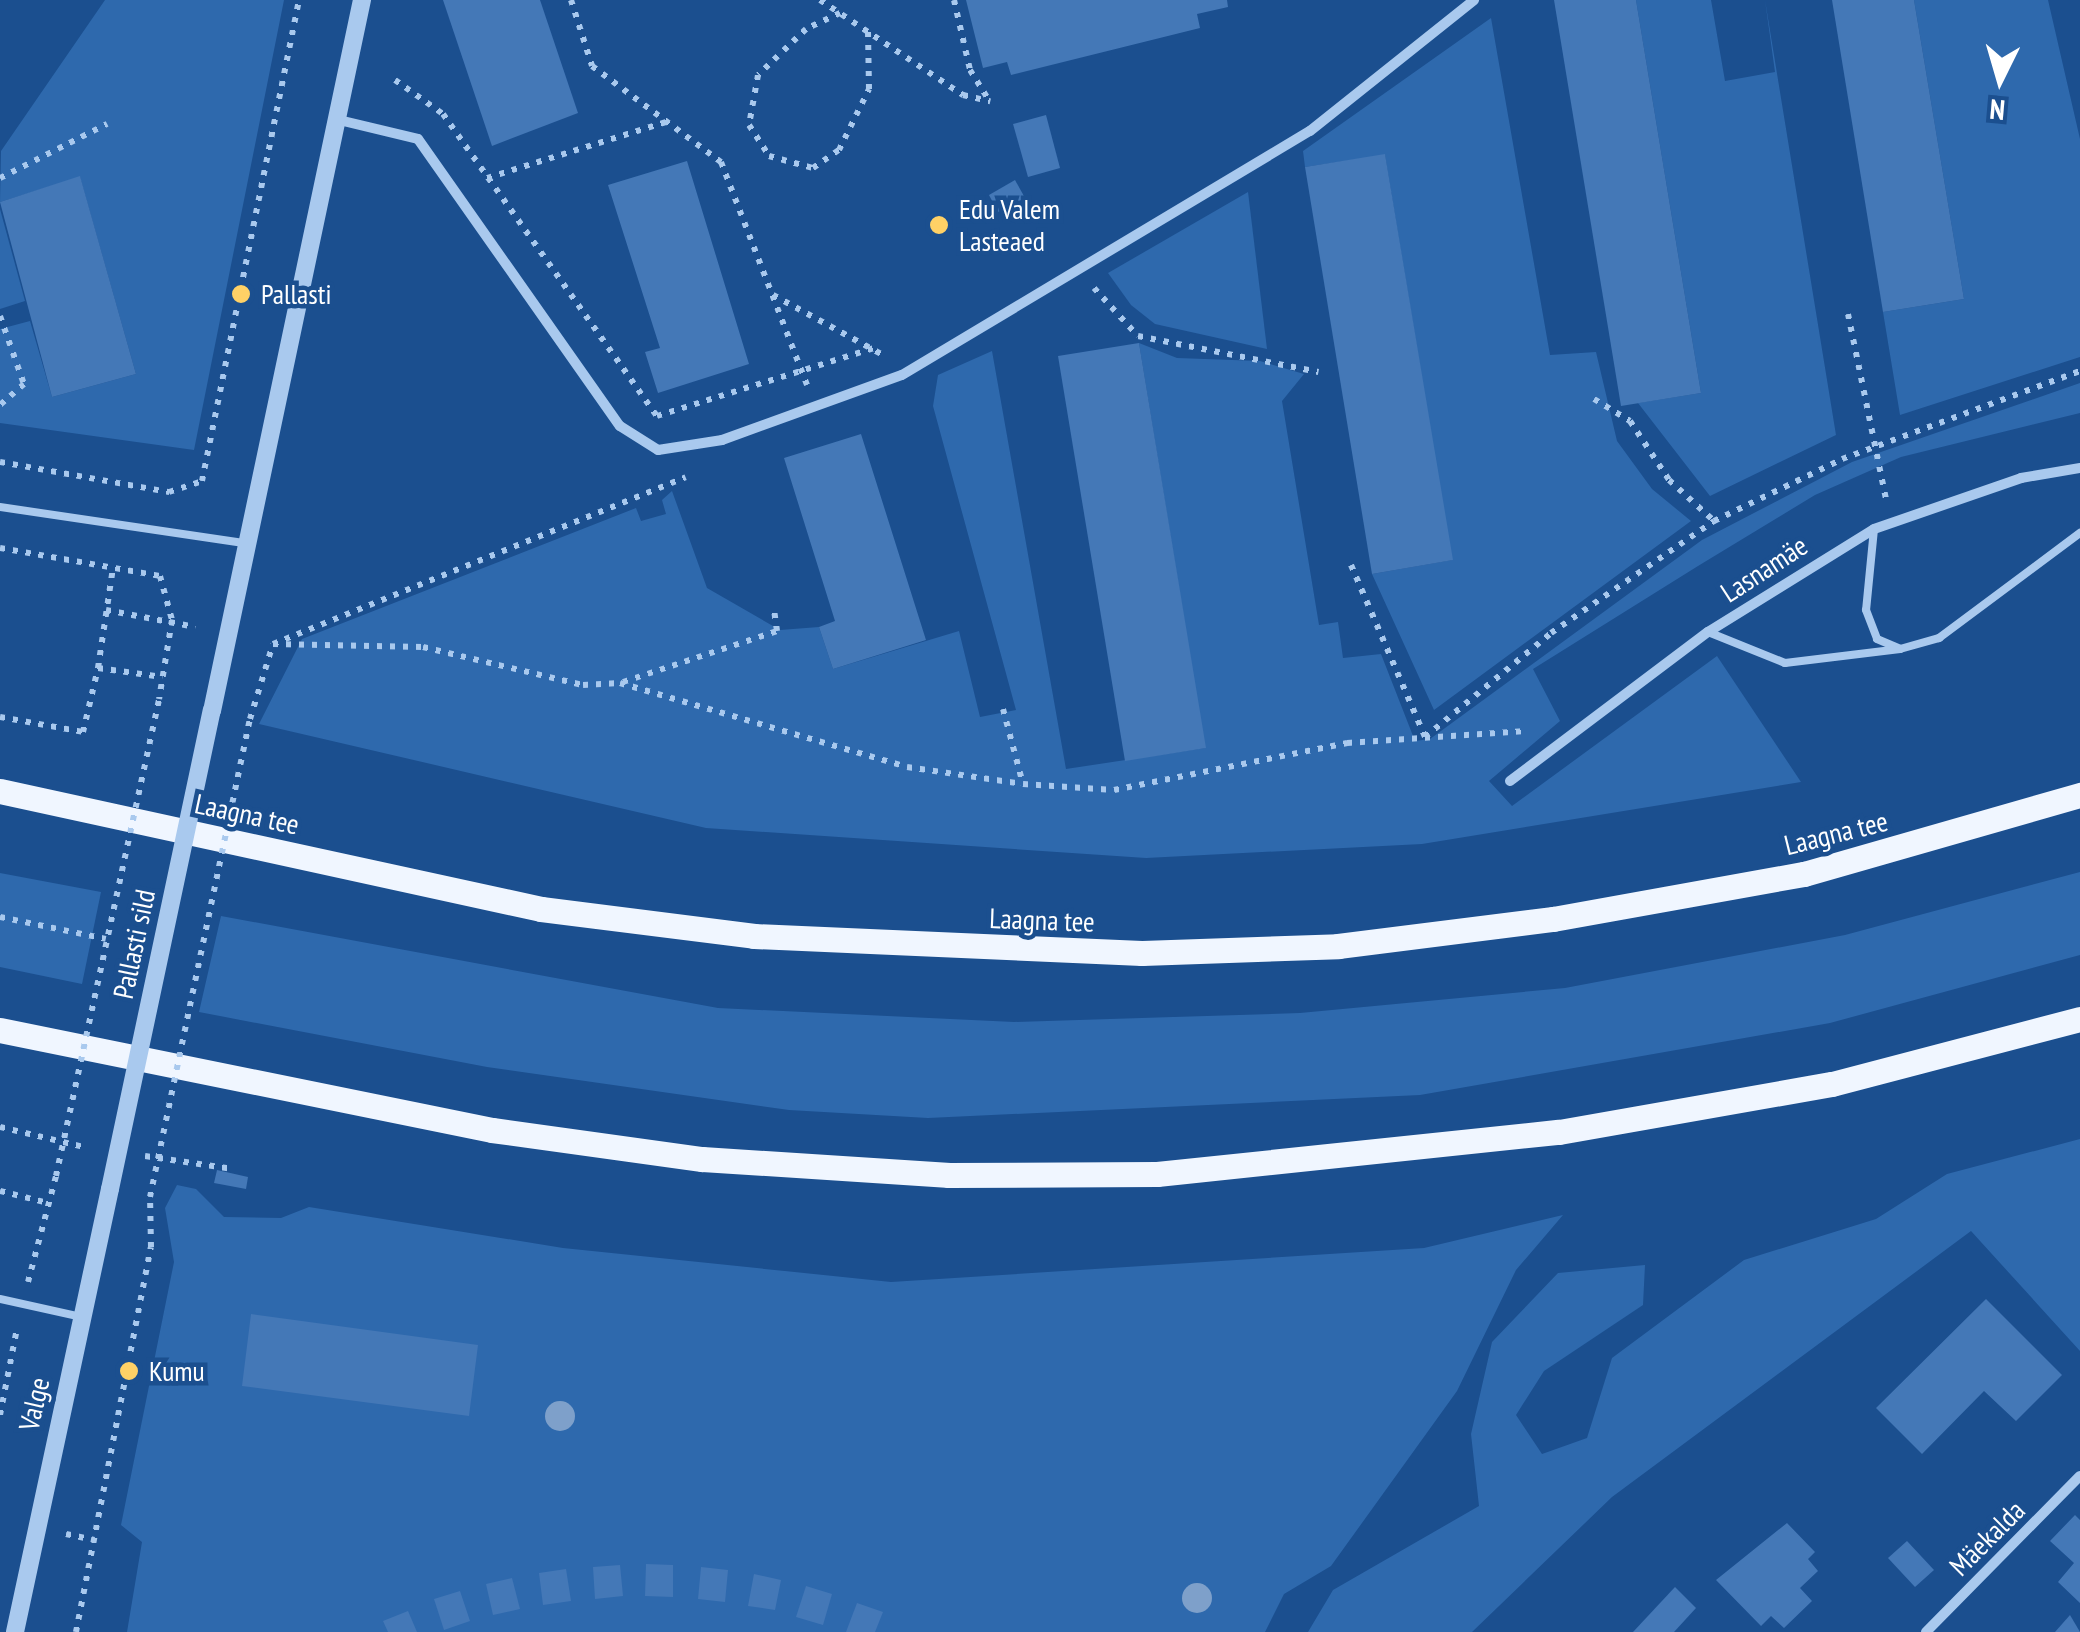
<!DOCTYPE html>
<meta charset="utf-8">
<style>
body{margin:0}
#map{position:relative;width:2080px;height:1632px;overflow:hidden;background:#1b4f8f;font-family:"PT Sans Narrow",sans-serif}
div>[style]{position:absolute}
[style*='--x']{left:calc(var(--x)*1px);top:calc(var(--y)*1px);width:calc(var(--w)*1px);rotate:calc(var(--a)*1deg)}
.green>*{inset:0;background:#2e69ad}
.building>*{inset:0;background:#4478b7}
.path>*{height:6px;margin-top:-3px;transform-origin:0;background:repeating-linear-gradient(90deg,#a9c9ee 0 5px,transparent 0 13px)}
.service>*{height:8px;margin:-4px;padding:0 4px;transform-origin:4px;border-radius:4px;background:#a9c9ee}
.minor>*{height:10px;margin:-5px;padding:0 5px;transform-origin:5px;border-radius:5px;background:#a9c9ee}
.tertiary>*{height:18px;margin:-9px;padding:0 9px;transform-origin:9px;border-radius:9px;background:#a9c9ee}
.primary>*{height:25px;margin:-12.5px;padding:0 12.5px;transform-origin:12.5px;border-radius:12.5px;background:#f0f6ff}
.path-bridge>*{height:6px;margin-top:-3px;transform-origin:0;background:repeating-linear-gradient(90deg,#a9c9ee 0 5px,transparent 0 13px)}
.tertiary-bridge>*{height:18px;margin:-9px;padding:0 9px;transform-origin:9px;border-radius:9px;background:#a9c9ee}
.trees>*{width:30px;height:30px;margin:-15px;border-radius:50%;background:#7ea0ca}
.dots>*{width:28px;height:28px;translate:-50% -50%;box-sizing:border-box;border:5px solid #1b4f8f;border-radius:50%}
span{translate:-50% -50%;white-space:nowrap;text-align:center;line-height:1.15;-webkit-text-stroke:9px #1b4f8f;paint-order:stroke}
.poi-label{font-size:28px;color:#fff}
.left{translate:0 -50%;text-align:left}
.street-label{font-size:28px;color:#fff}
.north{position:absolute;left:1950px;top:30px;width:100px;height:100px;-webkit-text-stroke:8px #1b4f8f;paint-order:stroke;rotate:185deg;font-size:28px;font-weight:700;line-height:40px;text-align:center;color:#fff}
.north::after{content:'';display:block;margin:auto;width:35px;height:45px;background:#fff;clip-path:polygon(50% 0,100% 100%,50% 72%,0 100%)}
</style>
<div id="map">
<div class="green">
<i style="clip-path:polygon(105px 0,284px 0,194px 450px,0 423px,0 329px,30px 321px,52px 397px,136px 374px,80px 177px,0 202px,1px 151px)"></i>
<i style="clip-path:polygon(1636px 0,1711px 0,1725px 81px,1775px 72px,1765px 0,1836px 435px,1710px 496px,1638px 403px,1701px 393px)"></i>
<i style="clip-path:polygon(1914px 0,2048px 0,2080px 139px,2080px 357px,1900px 415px,1883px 312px,1964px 299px)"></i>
<i style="clip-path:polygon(1491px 18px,1550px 355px,1596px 352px,1617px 441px,1652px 489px,1691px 521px,1434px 710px,1372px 574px,1452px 560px,1385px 155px,1305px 167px,1303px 151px)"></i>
<i style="clip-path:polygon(1248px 192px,1267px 349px,1155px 324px,1131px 305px,1108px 273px)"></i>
<i style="clip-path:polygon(0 209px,25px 301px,0 309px)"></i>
<i style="clip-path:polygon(1139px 343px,1177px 358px,1260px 361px,1304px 374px,1282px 401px,1319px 625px,1338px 622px,1343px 658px,1381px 654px,1415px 741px,1430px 739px,1702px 540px,1852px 462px,2080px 383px,2080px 413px,1901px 457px,1815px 495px,1698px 566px,1533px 669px,1560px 721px,1489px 781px,1512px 806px,1717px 656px,1801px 782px,1422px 844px,1146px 858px,706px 828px,259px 724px,302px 639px,636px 508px,641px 521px,666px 514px,662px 500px,672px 491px,707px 588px,780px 630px,819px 627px,833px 669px,959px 631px,980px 717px,1016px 710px,933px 406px,938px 375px,992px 351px,1066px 769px,1205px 748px)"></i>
<i style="clip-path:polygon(2080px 872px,2080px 955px,1830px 1023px,1420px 1095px,928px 1118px,789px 1110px,487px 1067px,199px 1012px,221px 916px,718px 1008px,1014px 1022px,1300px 1013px,1565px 988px,1845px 935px)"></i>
<i style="clip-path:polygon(0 873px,101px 892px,82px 984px,0 967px)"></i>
<i style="clip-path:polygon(2080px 1139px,2080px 1351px,1971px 1231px,1612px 1497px,1472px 1632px,1308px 1632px,1333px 1590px,1479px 1506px,1471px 1434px,1492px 1342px,1558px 1273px,1645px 1265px,1643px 1305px,1544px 1371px,1516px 1415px,1542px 1454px,1587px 1438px,1612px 1358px,1744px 1260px,1876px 1219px,1947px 1174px)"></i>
<i style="clip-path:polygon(177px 1185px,196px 1189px,224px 1217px,281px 1218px,309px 1207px,563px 1248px,891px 1282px,1424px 1248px,1563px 1215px,1516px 1270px,1457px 1391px,1331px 1566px,1284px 1594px,1265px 1632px,127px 1632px,142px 1542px,121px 1525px,174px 1262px,165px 1208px)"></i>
</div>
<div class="building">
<i style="clip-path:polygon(443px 0,540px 0,578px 113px,492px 146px)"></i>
<i style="clip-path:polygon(966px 0,1227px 0,1228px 7px,1197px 14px,1200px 28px,1011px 75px,1007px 62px,983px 68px)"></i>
<i style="clip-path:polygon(1554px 0,1636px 0,1701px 393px,1621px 406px)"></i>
<i style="clip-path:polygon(1832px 0,1914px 0,1964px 299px,1883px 312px)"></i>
<i style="clip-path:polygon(1046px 115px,1060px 168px,1028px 177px,1013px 124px)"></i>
<i style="clip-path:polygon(1385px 154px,1453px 560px,1372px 574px,1305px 167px)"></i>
<i style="clip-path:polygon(687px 161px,749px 364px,658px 393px,645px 352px,660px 348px,608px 185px)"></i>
<i style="clip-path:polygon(80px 176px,136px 374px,52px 397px,0 202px)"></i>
<i style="clip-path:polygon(1015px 180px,1025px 198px,998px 212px,989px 195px)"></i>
<i style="clip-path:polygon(1139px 343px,1206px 748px,1125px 761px,1058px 356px)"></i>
<i style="clip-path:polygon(861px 434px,926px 640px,833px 669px,819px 627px,835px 621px,784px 458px)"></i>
<i style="clip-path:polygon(217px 1170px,248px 1177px,246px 1189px,214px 1183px)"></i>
<i style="clip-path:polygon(1986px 1299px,2062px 1375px,2016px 1421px,1984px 1391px,1922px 1454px,1876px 1408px)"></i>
<i style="clip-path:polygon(251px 1314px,478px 1345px,469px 1416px,242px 1386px)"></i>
<i style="clip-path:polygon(2075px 1515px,2080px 1520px,2080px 1603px,2058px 1582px,2074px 1563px,2050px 1541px)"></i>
<i style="clip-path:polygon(1787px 1523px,1815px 1552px,1808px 1559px,1818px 1571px,1800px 1588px,1812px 1601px,1784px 1628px,1771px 1616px,1761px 1626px,1716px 1580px)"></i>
<i style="clip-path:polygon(1907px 1541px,1934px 1570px,1915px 1587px,1888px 1558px)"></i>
<i style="clip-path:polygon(646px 1564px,673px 1565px,673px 1597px,645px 1596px)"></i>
<i style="clip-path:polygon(620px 1565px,623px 1596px,595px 1599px,593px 1567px)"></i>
<i style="clip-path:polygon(701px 1567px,728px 1570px,725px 1602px,698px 1599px)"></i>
<i style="clip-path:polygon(566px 1569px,571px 1601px,543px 1605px,539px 1573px)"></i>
<i style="clip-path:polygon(754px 1574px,781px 1580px,775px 1610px,748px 1606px)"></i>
<i style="clip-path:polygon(512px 1578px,520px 1609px,493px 1615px,486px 1584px)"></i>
<i style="clip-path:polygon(806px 1586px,832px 1594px,823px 1625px,796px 1617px)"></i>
<i style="clip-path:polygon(1675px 1587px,1696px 1608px,1674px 1632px,1633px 1632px)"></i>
<i style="clip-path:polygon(460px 1591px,470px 1621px,444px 1630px,434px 1599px)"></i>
<i style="clip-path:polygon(857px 1603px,883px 1612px,875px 1632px,846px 1632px)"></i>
<i style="clip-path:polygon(408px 1611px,417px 1632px,388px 1632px,383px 1621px)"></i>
<i style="clip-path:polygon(2070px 1615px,2080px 1632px,2055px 1632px)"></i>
</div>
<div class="path">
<i style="--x:571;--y:0;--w:69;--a:72.3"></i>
<i style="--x:592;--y:66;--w:161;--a:36.7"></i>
<i style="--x:721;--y:162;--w:239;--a:68.9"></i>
<i style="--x:820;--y:0;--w:172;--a:33.6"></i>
<i style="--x:963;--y:95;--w:28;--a:13"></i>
<i style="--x:954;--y:0;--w:72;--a:77.1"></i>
<i style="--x:970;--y:70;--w:36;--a:58"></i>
<i style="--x:840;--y:13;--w:38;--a:155"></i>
<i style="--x:806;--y:29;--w:66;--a:136.2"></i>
<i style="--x:758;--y:75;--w:51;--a:100.2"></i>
<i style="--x:749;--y:125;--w:37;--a:57"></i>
<i style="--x:769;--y:156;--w:46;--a:15.3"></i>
<i style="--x:813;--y:168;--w:32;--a:-35"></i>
<i style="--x:839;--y:150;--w:68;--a:-63.8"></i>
<i style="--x:869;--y:89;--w:58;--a:-91"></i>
<i style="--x:395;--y:80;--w:59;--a:35.3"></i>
<i style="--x:443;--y:114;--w:370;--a:54.7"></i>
<i style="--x:657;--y:416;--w:227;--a:-17.4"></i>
<i style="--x:0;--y:178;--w:120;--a:-26.8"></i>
<i style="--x:487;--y:178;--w:188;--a:-17.4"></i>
<i style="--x:1094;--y:288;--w:65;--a:47.5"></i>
<i style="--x:1138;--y:336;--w:184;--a:11.3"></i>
<i style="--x:773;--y:295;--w:125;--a:28.6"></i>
<i style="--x:1848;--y:314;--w:189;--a:78.4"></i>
<i style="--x:0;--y:316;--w:72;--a:70.6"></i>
<i style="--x:24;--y:384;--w:32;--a:139"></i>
<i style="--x:1594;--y:399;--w:42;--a:31.4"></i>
<i style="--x:1630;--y:421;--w:71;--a:56.5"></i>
<i style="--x:1669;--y:480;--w:61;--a:42.3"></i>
<i style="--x:0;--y:462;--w:172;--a:10.1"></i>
<i style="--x:169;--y:492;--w:35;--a:-18"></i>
<i style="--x:202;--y:481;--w:491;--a:-78.6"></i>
<i style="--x:0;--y:548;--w:162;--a:9.9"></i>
<i style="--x:160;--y:576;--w:46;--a:74.7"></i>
<i style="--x:172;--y:620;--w:80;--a:99.3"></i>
<i style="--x:1351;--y:565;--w:187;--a:66.7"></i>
<i style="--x:1425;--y:737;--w:163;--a:-39.5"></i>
<i style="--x:1551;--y:633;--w:198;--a:-34.5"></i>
<i style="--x:1714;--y:521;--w:142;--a:-25.8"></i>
<i style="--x:1842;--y:459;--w:254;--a:-20.3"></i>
<i style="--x:106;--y:610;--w:91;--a:10.8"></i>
<i style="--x:273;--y:644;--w:150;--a:1.1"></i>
<i style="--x:423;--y:647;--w:164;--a:13.4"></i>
<i style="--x:583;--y:685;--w:37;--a:-3"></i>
<i style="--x:620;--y:683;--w:299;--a:16.3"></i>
<i style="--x:907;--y:767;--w:117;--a:8.3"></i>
<i style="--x:1023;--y:784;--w:91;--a:3.8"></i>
<i style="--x:1114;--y:790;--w:238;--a:-11.4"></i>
<i style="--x:1347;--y:743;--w:181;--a:-3.8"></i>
<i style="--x:98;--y:668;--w:101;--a:-81.5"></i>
<i style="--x:623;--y:682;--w:162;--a:-18.3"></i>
<i style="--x:777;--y:631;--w:21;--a:-98"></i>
<i style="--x:1003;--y:709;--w:78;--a:75.1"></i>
<i style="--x:0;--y:717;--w:84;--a:10.2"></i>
<i style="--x:83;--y:732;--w:66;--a:-76.8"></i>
<i style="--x:98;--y:668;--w:65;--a:8"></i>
<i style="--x:250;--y:719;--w:78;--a:-73"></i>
<i style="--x:273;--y:644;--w:445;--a:-22"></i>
<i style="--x:0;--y:917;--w:108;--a:11.7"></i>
<i style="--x:0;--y:1127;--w:90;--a:13.4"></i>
<i style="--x:145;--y:1156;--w:89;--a:8.4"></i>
<i style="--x:0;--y:1191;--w:49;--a:14"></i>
<i style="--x:28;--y:1282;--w:110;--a:-75.2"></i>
<i style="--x:0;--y:1415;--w:89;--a:-78.9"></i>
<i style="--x:66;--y:1534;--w:29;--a:12"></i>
<i style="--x:76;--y:1632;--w:392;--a:-79"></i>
<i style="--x:151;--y:1247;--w:50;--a:-91.1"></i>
</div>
<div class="service">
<i style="--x:0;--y:507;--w:248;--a:8.4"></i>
<i style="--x:1874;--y:529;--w:81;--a:95.6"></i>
<i style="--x:1866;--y:610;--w:31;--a:69"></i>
<i style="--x:1877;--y:639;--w:25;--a:23"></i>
<i style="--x:1708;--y:632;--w:83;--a:21.9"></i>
<i style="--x:1785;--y:663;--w:116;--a:-6.9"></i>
<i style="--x:1900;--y:649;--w:41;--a:-15.8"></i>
<i style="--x:1939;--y:638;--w:176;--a:-36.7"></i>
<i style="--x:0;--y:1299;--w:83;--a:12.5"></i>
</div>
<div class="minor">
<i style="--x:339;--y:120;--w:81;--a:13.5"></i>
<i style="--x:418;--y:139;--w:351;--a:54.9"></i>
<i style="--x:620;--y:426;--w:45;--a:32.3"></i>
<i style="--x:658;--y:450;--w:65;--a:-8.9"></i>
<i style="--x:722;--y:440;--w:191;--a:-19.9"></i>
<i style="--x:902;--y:375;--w:475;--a:-30.9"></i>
<i style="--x:1310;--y:131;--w:210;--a:-38.6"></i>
<i style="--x:1510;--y:781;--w:248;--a:-37"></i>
<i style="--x:1708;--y:632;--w:195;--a:-31.8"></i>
<i style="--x:1874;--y:529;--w:156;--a:-19.1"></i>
<i style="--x:2021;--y:478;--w:60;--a:-9.6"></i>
<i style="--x:1926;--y:1632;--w:219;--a:-45.4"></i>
</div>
<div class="tertiary">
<i style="--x:212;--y:711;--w:727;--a:-78.09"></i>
<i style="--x:15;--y:1632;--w:453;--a:-77.9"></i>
</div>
<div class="primary">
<i style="--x:0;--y:791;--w:554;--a:12.3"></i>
<i style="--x:541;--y:909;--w:215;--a:7.2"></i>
<i style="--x:754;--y:936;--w:388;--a:2.5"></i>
<i style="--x:1142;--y:953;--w:196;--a:-2"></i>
<i style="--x:1338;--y:946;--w:217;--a:-7.2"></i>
<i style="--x:1553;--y:919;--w:255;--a:-10.2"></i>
<i style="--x:1804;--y:874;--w:287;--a:-16"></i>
<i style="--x:0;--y:1030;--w:502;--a:11.49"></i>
<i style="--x:492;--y:1130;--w:212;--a:7.9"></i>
<i style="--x:702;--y:1159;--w:248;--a:3.7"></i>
<i style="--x:949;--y:1175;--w:208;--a:-0.3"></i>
<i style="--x:1157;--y:1174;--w:404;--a:-6"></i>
<i style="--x:1559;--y:1132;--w:277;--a:-10"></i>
<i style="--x:1832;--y:1084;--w:256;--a:-14.7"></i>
</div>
<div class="path-bridge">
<i style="--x:56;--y:1176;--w:488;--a:-77.8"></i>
<i style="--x:150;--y:1197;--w:488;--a:-78.2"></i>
</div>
<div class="tertiary-bridge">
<i style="--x:110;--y:1189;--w:489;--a:-78"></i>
</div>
<div class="trees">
<i style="left:560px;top:1416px"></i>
<i style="left:1197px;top:1598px"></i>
</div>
<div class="dots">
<i style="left:939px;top:225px;background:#ffd166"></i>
<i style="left:241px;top:294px;background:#ffd166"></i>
<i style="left:129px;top:1371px;background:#ffd166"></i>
</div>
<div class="poi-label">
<span class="left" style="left:959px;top:225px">Edu Valem<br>Lasteaed</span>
<span class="left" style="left:261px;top:294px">Pallasti</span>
<span class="left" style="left:149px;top:1371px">Kumu</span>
</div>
<div class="street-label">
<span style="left:1764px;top:569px;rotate:-33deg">Lasnamäe</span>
<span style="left:247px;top:814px;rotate:12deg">Laagna tee</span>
<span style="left:1836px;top:833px;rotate:-14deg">Laagna tee</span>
<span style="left:1042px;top:920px;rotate:2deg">Laagna tee</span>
<span style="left:134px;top:944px;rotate:-78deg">Pallasti sild</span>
<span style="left:34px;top:1404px;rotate:-77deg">Valge</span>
<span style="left:1987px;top:1538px;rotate:-45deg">Mäekalda</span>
</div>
<div class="north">N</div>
</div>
